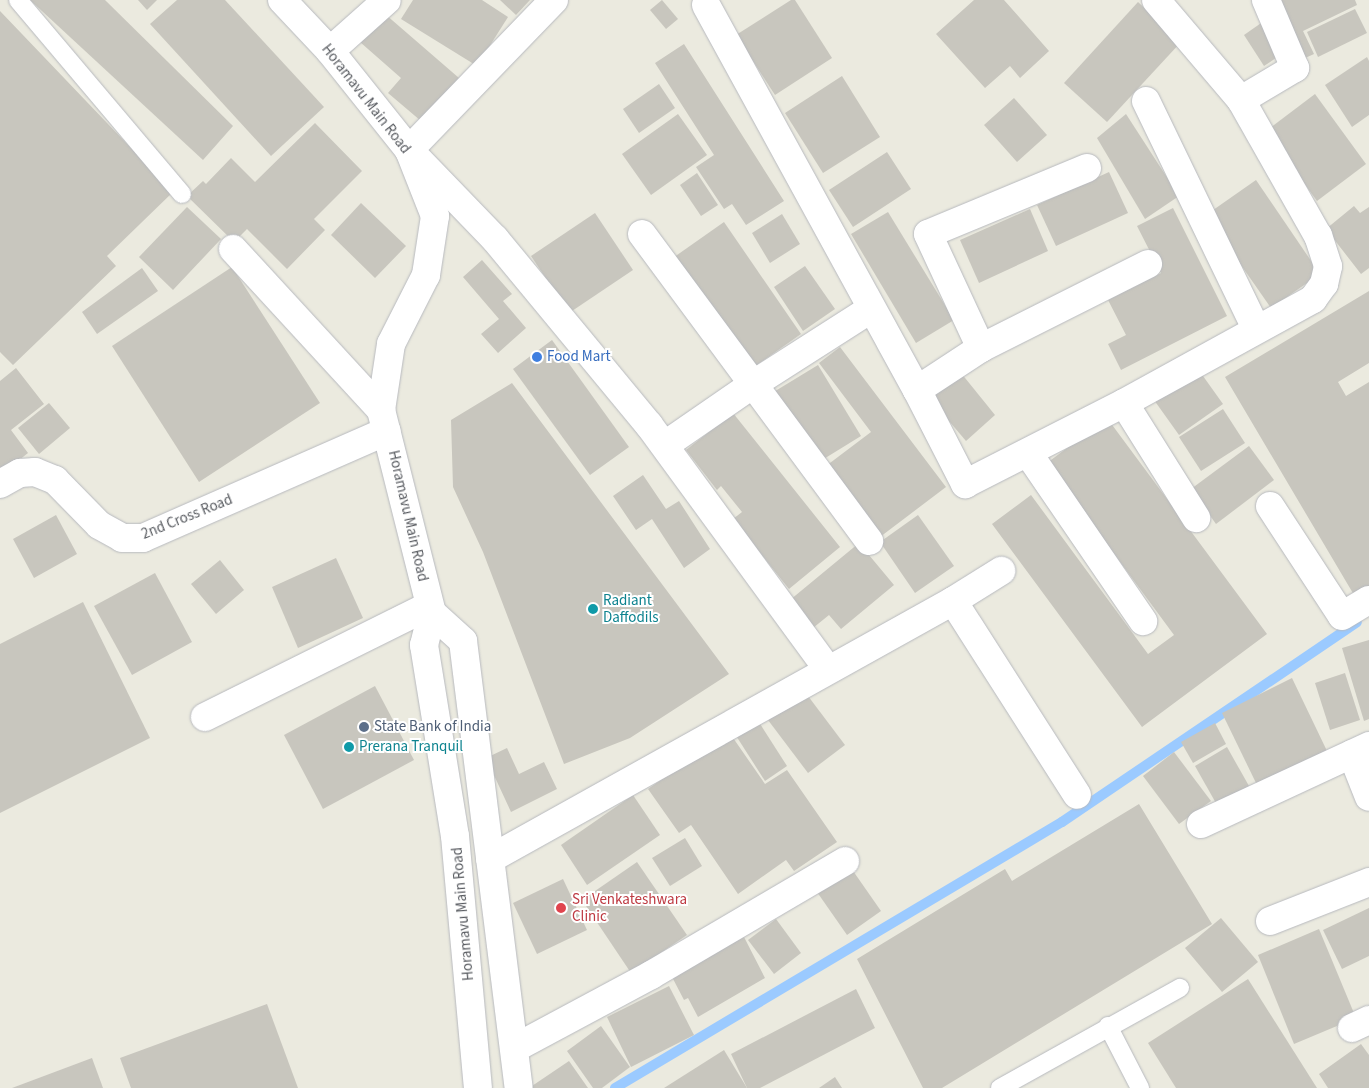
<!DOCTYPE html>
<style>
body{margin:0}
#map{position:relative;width:1369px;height:1088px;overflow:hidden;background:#ebeadf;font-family:"Source Sans 3",sans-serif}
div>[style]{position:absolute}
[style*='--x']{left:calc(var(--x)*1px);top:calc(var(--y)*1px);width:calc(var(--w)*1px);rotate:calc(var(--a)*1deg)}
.stream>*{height:10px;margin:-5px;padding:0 5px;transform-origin:5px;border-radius:5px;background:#9bcaff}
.building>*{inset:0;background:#c8c6be}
.roads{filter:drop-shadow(0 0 1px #b7b9be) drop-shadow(0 0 1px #b7b9be)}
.lane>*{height:18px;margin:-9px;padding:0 9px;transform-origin:9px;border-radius:9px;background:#fff}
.street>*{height:28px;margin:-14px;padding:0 14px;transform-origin:14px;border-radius:14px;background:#fff}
.secondary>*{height:28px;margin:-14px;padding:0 14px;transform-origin:14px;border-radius:14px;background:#fff}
.dots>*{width:14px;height:14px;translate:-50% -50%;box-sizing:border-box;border:2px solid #fff;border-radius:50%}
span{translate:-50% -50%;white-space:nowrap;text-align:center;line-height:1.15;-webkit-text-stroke:4px #fff;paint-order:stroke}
.street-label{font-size:15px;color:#585b60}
.shop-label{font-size:15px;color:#366cbe}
.left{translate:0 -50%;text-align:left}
.culture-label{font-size:15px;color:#0d838f}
.service-label{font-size:15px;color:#4e5e75}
.health-label{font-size:15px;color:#be3a42}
</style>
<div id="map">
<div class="stream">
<i style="--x:615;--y:1088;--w:520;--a:-30.76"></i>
<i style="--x:1062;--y:822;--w:356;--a:-34.1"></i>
</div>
<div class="building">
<i style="clip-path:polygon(30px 0,105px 0,233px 126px,203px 160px)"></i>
<i style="clip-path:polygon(138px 0,157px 0,147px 10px)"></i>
<i style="clip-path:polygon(177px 0,225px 0,324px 107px,271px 156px,150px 24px)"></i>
<i style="clip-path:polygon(413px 0,482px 0,508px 17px,477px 66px,401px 19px)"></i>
<i style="clip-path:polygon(500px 0,530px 0,516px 15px)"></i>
<i style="clip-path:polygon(662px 0,678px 19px,666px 29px,650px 10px)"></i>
<i style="clip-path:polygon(791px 0,795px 0,832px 58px,775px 95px,736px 35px)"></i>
<i style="clip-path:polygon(974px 0,1004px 0,1049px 51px,1020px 78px,1010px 66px,985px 88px,936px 34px)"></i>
<i style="clip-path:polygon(1275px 0,1355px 0,1357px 5px,1303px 31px,1314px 54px,1303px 59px)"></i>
<i style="clip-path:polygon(1138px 2px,1181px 42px,1107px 122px,1064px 83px)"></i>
<i style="clip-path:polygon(1355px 9px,1367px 33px,1318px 57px,1307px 32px)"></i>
<i style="clip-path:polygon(0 11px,173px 192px,107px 256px,116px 266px,13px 365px,0 352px)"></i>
<i style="clip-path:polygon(385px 14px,459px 78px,421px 121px,388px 93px,401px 78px,360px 42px)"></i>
<i style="clip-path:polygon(1264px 21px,1285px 52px,1264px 66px,1244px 35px)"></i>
<i style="clip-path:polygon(684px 44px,784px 201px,746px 225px,732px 204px,724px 209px,696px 167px,714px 155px,655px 63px)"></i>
<i style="clip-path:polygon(1367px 57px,1369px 61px,1369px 115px,1352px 127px,1325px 85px)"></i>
<i style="clip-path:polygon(842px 76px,880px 137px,823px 173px,785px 113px)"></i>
<i style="clip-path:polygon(659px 84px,675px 108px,639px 133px,623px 109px)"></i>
<i style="clip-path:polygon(1315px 94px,1366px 164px,1317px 201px,1266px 131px)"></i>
<i style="clip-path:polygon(1014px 98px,1047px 135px,1017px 162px,984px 125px)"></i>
<i style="clip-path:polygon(678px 114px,707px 155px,651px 195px,622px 154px)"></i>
<i style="clip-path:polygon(1126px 114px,1179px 196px,1145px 219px,1097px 138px)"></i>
<i style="clip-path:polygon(315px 123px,362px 171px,314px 219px,325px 230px,287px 269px,247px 229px,234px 242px,187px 196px,203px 181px,206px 184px,231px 158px,255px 182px)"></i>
<i style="clip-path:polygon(887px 152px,911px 189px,853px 227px,829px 190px)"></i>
<i style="clip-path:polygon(1109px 172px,1128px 213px,1056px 246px,1037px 205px)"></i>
<i style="clip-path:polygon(697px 173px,718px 205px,701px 216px,680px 185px)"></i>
<i style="clip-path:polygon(1256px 180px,1320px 274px,1271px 308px,1206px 215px)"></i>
<i style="clip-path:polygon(361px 203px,406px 246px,375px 278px,331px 235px)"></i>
<i style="clip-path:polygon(1354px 206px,1360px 213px,1369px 207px,1369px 268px,1361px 274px,1326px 229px)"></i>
<i style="clip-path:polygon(187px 207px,221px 239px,173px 290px,139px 257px)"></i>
<i style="clip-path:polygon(1173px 208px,1227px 316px,1121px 370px,1108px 344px,1126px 335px,1108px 300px,1161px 273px,1137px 226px)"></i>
<i style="clip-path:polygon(1030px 209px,1048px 251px,979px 283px,960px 240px)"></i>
<i style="clip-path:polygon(888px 212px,954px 320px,916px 343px,851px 234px)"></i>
<i style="clip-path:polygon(595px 213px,633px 270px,569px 313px,531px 256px)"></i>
<i style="clip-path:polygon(782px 214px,800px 244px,770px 263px,752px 233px)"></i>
<i style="clip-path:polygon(724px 222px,801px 334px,747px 372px,670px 260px)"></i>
<i style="clip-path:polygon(482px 260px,512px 294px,503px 301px,526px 328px,498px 353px,481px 334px,499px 319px,463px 277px)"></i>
<i style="clip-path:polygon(805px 266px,835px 309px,803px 331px,774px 287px)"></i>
<i style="clip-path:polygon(232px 267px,320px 403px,199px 482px,112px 346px)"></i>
<i style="clip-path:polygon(142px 268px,158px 291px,97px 334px,82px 312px)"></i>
<i style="clip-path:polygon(1369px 291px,1369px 363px,1338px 382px,1346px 396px,1369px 382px,1369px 592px,1357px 600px,1225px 377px)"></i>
<i style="clip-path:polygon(552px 340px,629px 447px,590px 475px,513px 369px)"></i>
<i style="clip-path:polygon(840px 347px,946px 487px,880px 537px,826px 466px,871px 432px,819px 363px)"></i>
<i style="clip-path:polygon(818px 365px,861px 436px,814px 465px,772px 393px)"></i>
<i style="clip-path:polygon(16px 368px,44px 404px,11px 430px,28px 453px,0 475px,0 381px)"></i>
<i style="clip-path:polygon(957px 368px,995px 415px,966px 441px,926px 394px)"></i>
<i style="clip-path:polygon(1198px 369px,1223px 404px,1179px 435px,1154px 400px)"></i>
<i style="clip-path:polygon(512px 383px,729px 674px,630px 738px,564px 764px,483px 552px,453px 487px,451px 420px)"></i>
<i style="clip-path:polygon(49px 403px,70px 428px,39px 454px,18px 428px)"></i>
<i style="clip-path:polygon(1223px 409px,1245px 443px,1201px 471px,1179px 437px)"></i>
<i style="clip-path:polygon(733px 413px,840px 547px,789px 589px,733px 519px,742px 512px,721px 486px,717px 490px,686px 450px)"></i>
<i style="clip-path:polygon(1107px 418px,1267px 634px,1142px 727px,992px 524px,1031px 495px,1148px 654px,1174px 635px,1047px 463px)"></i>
<i style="clip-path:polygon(1249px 446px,1274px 480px,1216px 524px,1191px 489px)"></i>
<i style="clip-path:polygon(643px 475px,666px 509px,679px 501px,710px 549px,684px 568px,652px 519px,636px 530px,613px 496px)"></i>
<i style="clip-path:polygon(56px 515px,77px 554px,34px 578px,13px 539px)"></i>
<i style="clip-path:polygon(918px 515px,954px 566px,915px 593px,880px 542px)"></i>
<i style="clip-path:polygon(859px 543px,894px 585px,841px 629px,829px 615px,813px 628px,790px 600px)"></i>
<i style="clip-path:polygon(336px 558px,363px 618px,298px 648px,272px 587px)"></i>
<i style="clip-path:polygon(220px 560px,244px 590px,216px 614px,191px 584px)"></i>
<i style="clip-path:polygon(155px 573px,192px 642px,132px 675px,94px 606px)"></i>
<i style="clip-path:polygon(83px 602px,150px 738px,0 813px,0 644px)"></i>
<i style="clip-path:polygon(1369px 640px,1369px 719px,1364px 721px,1342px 648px)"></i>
<i style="clip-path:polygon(1345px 673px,1360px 720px,1330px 730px,1315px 683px)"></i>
<i style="clip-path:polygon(1292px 678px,1327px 751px,1257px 785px,1222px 713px)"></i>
<i style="clip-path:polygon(375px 686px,414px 760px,323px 809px,284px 735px)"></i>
<i style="clip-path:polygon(805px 692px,845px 745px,808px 773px,768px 720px)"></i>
<i style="clip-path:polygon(755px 716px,787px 766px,765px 781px,733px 731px)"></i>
<i style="clip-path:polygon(1215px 723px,1226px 744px,1193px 763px,1181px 742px)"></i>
<i style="clip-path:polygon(729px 732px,765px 784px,787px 770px,837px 842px,794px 871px,786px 860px,738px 894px,691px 825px,679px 833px,648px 789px)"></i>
<i style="clip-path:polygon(1227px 747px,1249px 786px,1217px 805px,1195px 766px)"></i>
<i style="clip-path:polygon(507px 748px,519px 774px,544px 762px,557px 789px,511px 812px,486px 758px)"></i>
<i style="clip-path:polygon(1174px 752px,1211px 801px,1179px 824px,1143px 776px)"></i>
<i style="clip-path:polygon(633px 795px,660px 835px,587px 885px,561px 845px)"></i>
<i style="clip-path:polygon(1139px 804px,1212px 924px,942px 1088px,923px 1088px,857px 959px,1005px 869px,1012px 881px)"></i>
<i style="clip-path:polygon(685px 838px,702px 866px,670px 886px,652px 858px)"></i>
<i style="clip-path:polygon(637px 862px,687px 935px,631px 973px,582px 900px)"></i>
<i style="clip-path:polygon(851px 868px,881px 911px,847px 935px,817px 892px)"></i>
<i style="clip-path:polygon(563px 879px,587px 930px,537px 954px,513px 903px)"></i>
<i style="clip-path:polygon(1369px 908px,1369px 956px,1342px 969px,1323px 930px)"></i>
<i style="clip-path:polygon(1221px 918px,1258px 962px,1222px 992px,1185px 948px)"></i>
<i style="clip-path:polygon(776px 919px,801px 953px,774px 974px,748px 940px)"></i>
<i style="clip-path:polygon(1319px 929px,1356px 1018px,1294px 1044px,1258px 955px)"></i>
<i style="clip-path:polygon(744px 937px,765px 978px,698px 1017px,688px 998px,684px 1000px,671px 975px)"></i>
<i style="clip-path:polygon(1248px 979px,1317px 1088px,1176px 1088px,1148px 1043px)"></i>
<i style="clip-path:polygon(669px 986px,694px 1035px,631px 1067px,607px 1017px)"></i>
<i style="clip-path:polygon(856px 989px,875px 1028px,760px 1088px,747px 1088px,731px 1054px)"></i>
<i style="clip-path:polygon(267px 1004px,298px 1088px,131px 1088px,120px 1058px)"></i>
<i style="clip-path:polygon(601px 1026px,630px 1067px,602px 1088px,593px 1088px,567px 1051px)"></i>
<i style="clip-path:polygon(1361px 1044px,1369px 1055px,1369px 1088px,1328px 1088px,1319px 1074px)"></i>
<i style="clip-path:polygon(724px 1050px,747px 1088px,664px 1088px)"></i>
<i style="clip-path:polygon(92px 1058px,103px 1088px,12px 1088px)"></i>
<i style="clip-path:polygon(569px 1061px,588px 1088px,529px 1088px)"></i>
<i style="clip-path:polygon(835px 1077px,842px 1088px,819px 1088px)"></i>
</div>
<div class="roads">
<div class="lane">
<i style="--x:18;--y:0;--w:254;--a:49.8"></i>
<i style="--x:1108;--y:1026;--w:70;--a:62.7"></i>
<i style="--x:1000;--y:1088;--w:206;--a:-29.1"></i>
</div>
<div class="street">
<i style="--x:554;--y:0;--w:209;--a:134"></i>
<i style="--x:409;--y:150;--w:124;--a:46"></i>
<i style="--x:495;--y:239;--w:241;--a:50.4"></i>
<i style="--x:649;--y:425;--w:303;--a:53.8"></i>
<i style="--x:706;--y:5;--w:439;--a:61.3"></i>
<i style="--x:917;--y:390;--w:106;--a:62.9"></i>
<i style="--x:965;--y:484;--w:178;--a:-27"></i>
<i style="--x:1124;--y:403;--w:216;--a:-28.8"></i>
<i style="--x:1313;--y:299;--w:19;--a:-54"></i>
<i style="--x:1324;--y:284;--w:18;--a:-77"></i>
<i style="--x:1328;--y:266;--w:32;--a:-108"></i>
<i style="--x:1318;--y:236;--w:156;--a:-119.5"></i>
<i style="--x:1241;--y:100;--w:131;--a:-130.4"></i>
<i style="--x:330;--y:51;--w:76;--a:-41.8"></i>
<i style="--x:1241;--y:100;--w:63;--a:-30.7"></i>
<i style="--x:1295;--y:68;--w:74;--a:-113.1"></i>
<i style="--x:1146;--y:101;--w:253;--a:64.2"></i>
<i style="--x:1087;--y:168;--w:172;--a:157.5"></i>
<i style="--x:928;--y:234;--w:126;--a:65.1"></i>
<i style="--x:981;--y:348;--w:187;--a:-26.7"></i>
<i style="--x:642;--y:234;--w:382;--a:53.5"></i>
<i style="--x:233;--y:249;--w:219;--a:47.4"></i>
<i style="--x:917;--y:390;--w:77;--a:-33.3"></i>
<i style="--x:1124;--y:403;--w:136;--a:57.9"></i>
<i style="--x:665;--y:445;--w:106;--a:-34.6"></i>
<i style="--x:752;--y:385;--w:141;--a:-32.6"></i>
<i style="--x:1028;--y:453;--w:204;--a:55.6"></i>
<i style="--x:0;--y:484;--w:23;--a:-29"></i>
<i style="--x:20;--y:473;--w:15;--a:-4"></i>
<i style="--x:35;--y:472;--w:22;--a:22"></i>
<i style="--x:55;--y:480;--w:63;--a:45.6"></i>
<i style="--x:99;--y:525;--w:26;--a:29"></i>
<i style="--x:122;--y:538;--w:21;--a:0"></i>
<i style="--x:143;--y:538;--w:266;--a:-23.7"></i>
<i style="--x:1270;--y:506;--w:131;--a:56.8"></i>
<i style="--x:1342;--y:616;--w:31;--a:-31"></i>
<i style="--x:953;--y:601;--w:230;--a:57.4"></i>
<i style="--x:205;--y:717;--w:250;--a:-26.4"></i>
<i style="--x:1352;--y:754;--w:46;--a:68.4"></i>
<i style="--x:1201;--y:824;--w:185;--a:-24.9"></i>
<i style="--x:490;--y:859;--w:530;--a:-29.13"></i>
<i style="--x:953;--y:601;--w:57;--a:-32"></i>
<i style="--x:1270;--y:921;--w:106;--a:-21.5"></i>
<i style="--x:1352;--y:1028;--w:19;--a:-25"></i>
<i style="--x:515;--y:1048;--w:154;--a:-28.2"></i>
<i style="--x:651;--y:975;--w:225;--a:-30.4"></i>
</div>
<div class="secondary">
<i style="--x:282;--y:0;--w:70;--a:46.7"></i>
<i style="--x:330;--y:51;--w:127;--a:51.4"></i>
<i style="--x:409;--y:150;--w:71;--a:68.5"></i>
<i style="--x:435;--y:216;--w:60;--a:98.7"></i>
<i style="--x:426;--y:275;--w:77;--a:116.9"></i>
<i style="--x:391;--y:344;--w:67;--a:98.6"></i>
<i style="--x:381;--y:410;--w:209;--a:75.9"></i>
<i style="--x:432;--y:613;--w:33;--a:104"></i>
<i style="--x:424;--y:645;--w:193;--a:80.8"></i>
<i style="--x:455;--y:836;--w:253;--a:84.8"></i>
<i style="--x:432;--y:613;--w:42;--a:42.1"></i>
<i style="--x:463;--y:641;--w:450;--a:82.9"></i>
</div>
</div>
<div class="dots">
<i style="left:537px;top:357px;background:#3f7fe0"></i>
<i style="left:593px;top:609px;background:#0f9aa8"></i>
<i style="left:364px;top:727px;background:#5c6f8a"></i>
<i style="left:349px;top:747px;background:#0f9aa8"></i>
<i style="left:561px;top:908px;background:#e0444e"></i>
</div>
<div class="street-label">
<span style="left:366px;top:99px;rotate:52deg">Horamavu Main Road</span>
<span style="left:408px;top:516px;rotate:77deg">Horamavu Main Road</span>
<span style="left:187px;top:517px;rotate:-22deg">2nd Cross Road</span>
<span style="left:463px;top:914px;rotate:-95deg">Horamavu Main Road</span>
</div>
<div class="shop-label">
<span class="left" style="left:547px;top:357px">Food Mart</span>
</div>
<div class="culture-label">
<span class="left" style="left:603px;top:609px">Radiant<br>Daffodils</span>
<span class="left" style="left:359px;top:747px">Prerana Tranquil</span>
</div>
<div class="service-label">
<span class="left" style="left:374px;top:727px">State Bank of India</span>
</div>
<div class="health-label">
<span class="left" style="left:572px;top:908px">Sri Venkateshwara<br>Clinic</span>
</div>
</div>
